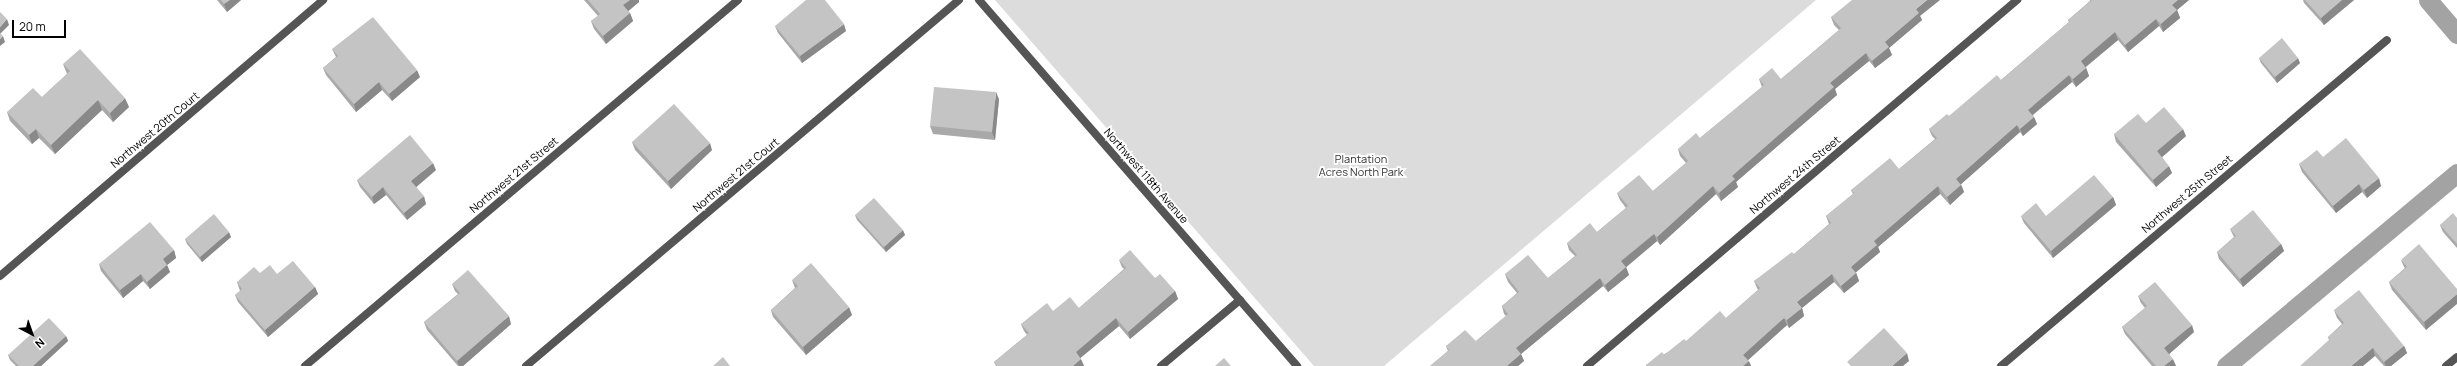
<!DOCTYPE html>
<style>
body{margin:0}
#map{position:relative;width:2457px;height:366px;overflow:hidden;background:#fff;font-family:Manrope,sans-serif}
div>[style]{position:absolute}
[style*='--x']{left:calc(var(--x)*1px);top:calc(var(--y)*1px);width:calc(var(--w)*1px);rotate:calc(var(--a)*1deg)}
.green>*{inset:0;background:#dcdcdc}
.canal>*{height:19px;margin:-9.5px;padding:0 9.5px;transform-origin:9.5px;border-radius:9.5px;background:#a3a3a3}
.street>*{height:8px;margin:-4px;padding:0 4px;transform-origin:4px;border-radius:4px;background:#555}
.wall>*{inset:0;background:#a9a9a9}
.shaded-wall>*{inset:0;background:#898989}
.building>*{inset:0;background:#c4c4c4}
span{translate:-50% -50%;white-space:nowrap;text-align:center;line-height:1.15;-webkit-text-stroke:3.5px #fff;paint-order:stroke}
.street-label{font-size:11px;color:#000}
.park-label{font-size:11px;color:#333}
.north{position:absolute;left:12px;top:314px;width:40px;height:40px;-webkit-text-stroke:3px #fff;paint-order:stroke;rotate:139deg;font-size:11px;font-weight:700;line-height:16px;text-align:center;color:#000}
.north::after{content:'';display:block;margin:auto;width:14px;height:18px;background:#000;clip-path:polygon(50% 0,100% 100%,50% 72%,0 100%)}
.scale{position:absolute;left:12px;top:20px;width:54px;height:18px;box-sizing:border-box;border:2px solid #000;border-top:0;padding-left:5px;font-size:12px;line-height:14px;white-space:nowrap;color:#000;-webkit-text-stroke:3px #fff;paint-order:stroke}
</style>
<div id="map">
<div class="green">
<i style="clip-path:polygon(995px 0,1816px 0,1384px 366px,1314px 366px)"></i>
</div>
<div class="canal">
<i style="--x:2428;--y:0;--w:45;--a:49.5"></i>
<i style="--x:2226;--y:366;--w:301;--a:-39.9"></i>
</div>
<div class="street">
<i style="--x:979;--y:0;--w:485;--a:49"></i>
<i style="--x:0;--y:276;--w:425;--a:-40.5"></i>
<i style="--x:305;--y:366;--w:567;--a:-40.21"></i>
<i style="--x:526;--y:366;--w:567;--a:-40.21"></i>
<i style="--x:1161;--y:366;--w:103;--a:-39.9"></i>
<i style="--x:1587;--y:366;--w:565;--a:-40.4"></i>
<i style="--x:2001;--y:366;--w:505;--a:-40.18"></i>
<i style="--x:2446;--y:366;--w:14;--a:-39"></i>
</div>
<div class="wall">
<i style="clip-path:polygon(217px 0,241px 0,227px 12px)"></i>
<i style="clip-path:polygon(584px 0,639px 0,639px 2px,628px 11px,630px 13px,633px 21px,606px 44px,594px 29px,591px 21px,598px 16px)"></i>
<i style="clip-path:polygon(2090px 0,2189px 0,2177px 10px,2180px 18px,2163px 32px,2159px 26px,2128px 52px,2118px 40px,2086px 67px,2089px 76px,2076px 87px,2072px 82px,2033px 115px,2037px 124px,2023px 136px,2020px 132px,1961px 184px,1964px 192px,1950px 205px,1940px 194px,1878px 247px,1880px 252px,1856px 272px,1859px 281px,1844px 293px,1834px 282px,1802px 308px,1804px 316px,1789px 328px,1787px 325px,1748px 360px,1751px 366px,1646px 366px,1646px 365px,1726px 318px,1758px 290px,1757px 288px,1754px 281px,1794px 254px,1829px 224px,1826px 216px,1853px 194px,1851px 190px,1899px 169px,1935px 139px,1932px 136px,1929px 129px,1949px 116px,2001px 80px,2069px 22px,2068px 20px,2090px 1px)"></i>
<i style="clip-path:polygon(2303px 0,2354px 0,2324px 25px,2304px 3px)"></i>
<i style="clip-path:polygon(1920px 16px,1922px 20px,1889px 48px,1892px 55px,1875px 68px,1869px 61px,1835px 89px,1837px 95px,1736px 182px,1738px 187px,1721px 201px,1716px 194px,1660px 245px,1657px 241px,1626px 267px,1629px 275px,1608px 292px,1603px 286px,1521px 354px,1524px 361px,1518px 366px,1430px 366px,1448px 351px,1446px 346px,1476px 341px,1506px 316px,1504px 314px,1502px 306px,1517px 293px,1508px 282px,1505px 274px,1548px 278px,1575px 256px,1569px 250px,1567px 243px,1597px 232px,1626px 208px,1620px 200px,1617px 193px,1653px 191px,1686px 163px,1680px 156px,1678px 149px,1700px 138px,1762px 87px,1759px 79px,1781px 79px,1839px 30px,1834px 25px,1831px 17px)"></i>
<i style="clip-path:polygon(775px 26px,846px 31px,802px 63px,778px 33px)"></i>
<i style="clip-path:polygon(332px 49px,420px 77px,392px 101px,382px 90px,356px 112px,326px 75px,323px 68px,336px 57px)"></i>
<i style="clip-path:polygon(2259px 58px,2300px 63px,2277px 83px,2261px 63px)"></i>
<i style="clip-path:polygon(63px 64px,129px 107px,113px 122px,102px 110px,55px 154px,39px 138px,32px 144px,10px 121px,7px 112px,42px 97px,67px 74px)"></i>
<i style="clip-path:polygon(999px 99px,995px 140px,933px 134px,930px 126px)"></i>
<i style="clip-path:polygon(2146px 123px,2186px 136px,2162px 157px,2172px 173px,2156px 187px,2116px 142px,2114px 134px)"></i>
<i style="clip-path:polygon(632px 142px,712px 150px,671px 189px,635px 150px)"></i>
<i style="clip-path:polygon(2323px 157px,2381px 186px,2367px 198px,2362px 192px,2336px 213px,2302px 172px,2299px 164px)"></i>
<i style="clip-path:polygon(436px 170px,416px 187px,426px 204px,407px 220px,386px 195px,374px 204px,360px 187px,357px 180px)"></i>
<i style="clip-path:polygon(2113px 197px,2116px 205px,2053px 258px,2024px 223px,2021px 216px,2046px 216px)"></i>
<i style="clip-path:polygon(855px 215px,905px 235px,886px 252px,857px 220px)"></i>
<i style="clip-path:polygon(2457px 218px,2457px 248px,2443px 232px,2440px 225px)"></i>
<i style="clip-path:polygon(2230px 229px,2281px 244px,2284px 251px,2243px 287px,2219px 259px,2217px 252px,2234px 237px)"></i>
<i style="clip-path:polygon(231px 237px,202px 262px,187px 244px,185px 239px)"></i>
<i style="clip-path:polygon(174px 250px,176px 258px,167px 265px,170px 272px,150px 289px,143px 281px,123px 298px,101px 271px,99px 264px)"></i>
<i style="clip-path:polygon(1119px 260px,1155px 278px,1175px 291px,1178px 299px,1130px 339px,1119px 326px,1080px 358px,1084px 366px,996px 366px,994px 362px,1027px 335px,1024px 331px,1021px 324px,1053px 311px,1079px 308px,1124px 269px,1122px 267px)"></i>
<i style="clip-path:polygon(2401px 260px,2457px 289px,2426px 330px,2392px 290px,2389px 282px,2405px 268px,2404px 267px)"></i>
<i style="clip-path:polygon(260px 273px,277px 274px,315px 287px,318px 294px,268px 337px,238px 302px,235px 295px,240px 291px,237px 282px)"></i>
<i style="clip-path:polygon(792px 280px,852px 315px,806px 355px,773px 317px,771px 310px,795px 288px)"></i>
<i style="clip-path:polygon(452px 284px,511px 324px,463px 366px,458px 366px,427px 330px,424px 322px,458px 294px,455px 291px)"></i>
<i style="clip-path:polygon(2138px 296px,2194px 332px,2169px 354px,2176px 366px,2152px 366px,2125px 334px,2122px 327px,2145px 308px,2141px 303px)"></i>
<i style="clip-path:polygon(2334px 310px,2404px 346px,2407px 353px,2391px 366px,2384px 366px,2375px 356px,2329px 340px,2328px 337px,2342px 324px,2337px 318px)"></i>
<i style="clip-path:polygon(66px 336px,68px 341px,41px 366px,16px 366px,10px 360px,8px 355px)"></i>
</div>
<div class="shaded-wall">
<i style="clip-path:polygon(230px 0,241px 0,227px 12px,224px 4px)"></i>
<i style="clip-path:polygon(630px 0,639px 0,639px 2px,626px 13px,623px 5px)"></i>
<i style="clip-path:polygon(1927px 0,1940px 0,1920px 16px,1922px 20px,1889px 48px,1892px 55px,1875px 68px,1872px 61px,1885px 42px,1916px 9px)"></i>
<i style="clip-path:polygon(2178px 0,2189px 0,2177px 10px,2180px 18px,2163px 32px,2161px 24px,2172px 5px)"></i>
<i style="clip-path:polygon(2342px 0,2354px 0,2324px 25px,2321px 18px)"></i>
<i style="clip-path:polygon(630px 13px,633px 21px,606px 44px,603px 36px)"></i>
<i style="clip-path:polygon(7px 19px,9px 25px,0 34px,0 27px)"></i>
<i style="clip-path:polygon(2156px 19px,2159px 26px,2128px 52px,2125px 45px)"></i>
<i style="clip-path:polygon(844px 24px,846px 31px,802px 63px,800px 56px)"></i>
<i style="clip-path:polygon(2115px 32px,2118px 40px,2083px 69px,2081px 61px)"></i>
<i style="clip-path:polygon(3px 36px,5px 42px,0 46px,0 39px)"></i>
<i style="clip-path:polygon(1866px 53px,1869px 61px,1835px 89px,1837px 95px,1736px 182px,1738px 187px,1721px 201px,1719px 193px,1732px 176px,1830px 83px)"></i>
<i style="clip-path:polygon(2298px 58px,2300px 63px,2277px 83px,2275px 77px)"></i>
<i style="clip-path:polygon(2086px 68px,2089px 76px,2076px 87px,2073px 79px)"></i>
<i style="clip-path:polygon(417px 70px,420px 77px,392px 101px,389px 94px)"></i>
<i style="clip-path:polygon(2069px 75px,2072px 82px,2030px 117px,2028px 110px)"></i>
<i style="clip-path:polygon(379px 82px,382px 90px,356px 112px,354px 104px)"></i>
<i style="clip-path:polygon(996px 92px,999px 99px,995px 140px,992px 132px)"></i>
<i style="clip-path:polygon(125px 98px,129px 107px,113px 122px,110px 113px)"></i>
<i style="clip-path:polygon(98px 100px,102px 110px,55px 154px,51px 145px)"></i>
<i style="clip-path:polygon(2034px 117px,2037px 124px,2023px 136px,2020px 129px)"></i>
<i style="clip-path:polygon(2017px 125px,2020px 132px,1959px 186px,1956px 179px)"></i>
<i style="clip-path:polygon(36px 129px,39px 138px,32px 144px,29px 135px)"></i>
<i style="clip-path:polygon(2183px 129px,2186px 136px,2160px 159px,2157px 151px)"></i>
<i style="clip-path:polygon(710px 143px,712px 150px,671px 189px,668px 181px)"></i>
<i style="clip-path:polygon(433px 163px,436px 170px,414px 189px,411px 181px)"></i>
<i style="clip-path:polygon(2169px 166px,2172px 173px,2156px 187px,2153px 180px)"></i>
<i style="clip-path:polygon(2379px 178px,2381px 186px,2367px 198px,2364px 190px)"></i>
<i style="clip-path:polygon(2359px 184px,2362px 192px,2336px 213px,2333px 206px)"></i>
<i style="clip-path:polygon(1961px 185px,1964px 192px,1950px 205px,1947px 197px)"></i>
<i style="clip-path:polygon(1713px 186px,1716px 194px,1660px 245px,1657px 237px)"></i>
<i style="clip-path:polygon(1938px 186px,1940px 194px,1878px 247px,1880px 252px,1854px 274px,1851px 267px,1874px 241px)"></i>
<i style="clip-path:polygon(383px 187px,386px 195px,374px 204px,372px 197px)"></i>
<i style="clip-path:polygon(424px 196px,426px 204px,407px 220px,404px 213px)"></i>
<i style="clip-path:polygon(2113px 197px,2116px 205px,2053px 258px,2051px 251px)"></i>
<i style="clip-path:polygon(903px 230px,905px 235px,886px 252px,884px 247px)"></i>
<i style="clip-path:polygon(229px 232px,231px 237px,202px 262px,200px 257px)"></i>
<i style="clip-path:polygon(1654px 234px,1657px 241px,1624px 269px,1621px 261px)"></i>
<i style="clip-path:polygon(2281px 244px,2284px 251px,2243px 287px,2240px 279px)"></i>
<i style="clip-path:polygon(174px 250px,176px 258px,167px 265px,170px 272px,150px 289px,147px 282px,163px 259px)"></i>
<i style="clip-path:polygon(1626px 267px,1629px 275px,1608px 292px,1605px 285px)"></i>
<i style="clip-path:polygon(1856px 273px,1859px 281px,1844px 293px,1841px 286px)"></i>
<i style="clip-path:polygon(141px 274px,143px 281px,123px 298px,120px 290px)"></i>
<i style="clip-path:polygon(1832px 274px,1834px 282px,1802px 308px,1804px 316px,1789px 328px,1787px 320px,1797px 302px)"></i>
<i style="clip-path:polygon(1600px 278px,1603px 286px,1521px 354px,1524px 361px,1518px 366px,1507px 366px,1516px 348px)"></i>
<i style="clip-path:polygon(315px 287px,318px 294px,268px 337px,265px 330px)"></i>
<i style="clip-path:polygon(1175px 291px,1178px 299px,1130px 339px,1128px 332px)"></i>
<i style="clip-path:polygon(2457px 294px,2457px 304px,2426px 330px,2424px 322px)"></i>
<i style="clip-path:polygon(849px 307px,852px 315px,806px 355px,803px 347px)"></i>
<i style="clip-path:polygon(509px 316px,511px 324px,463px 366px,459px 366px,457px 361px)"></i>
<i style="clip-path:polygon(1116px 318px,1119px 326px,1078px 360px,1076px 352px)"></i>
<i style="clip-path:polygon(1784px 318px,1787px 325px,1746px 362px,1743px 355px)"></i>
<i style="clip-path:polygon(2192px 325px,2194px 332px,2167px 356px,2164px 348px)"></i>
<i style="clip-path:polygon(66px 336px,68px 341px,41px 366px,33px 366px)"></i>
<i style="clip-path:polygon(2404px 346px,2407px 353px,2391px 366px,2386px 366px,2384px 362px)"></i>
<i style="clip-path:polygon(2373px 348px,2375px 356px,2363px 366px,2351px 366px)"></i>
<i style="clip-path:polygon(1907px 353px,1909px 361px,1903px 366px,1892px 366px)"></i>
<i style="clip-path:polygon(1081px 359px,1084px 366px,1073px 366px)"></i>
<i style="clip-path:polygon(2173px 359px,2176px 366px,2164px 366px)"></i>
<i style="clip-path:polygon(1749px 361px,1751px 366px,1743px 366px)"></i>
</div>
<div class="building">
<i style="clip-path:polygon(221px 0,230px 0,224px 4px)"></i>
<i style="clip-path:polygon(588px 0,630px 0,623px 5px,630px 13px,603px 36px,591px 21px,600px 14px)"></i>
<i style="clip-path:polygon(806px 0,825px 0,844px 24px,800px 56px,775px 26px)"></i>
<i style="clip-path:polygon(1852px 0,1927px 0,1916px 9px,1919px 13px,1885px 42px,1889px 47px,1872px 61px,1866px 53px,1830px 83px,1834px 87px,1732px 176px,1735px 179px,1719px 193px,1713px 186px,1657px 237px,1654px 234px,1621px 261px,1626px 267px,1605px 285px,1600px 278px,1516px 348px,1521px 354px,1507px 366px,1430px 366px,1449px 350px,1446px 346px,1465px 330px,1476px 341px,1508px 314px,1502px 306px,1519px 292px,1505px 274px,1528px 255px,1548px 278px,1577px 255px,1567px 243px,1590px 223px,1597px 232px,1628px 206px,1617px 193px,1639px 175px,1653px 191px,1688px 161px,1678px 149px,1696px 133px,1700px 138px,1764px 85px,1759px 79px,1772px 68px,1781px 79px,1823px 44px,1841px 28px,1831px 17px)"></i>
<i style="clip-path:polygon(2092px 0,2178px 0,2172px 5px,2177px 10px,2161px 24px,2156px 19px,2125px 45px,2115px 32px,2081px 61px,2086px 68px,2073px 79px,2069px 75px,2028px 110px,2034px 117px,2020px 129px,2017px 125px,1956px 179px,1961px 185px,1947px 197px,1938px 186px,1874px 241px,1877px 245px,1851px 267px,1856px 273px,1841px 286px,1832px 274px,1797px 302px,1802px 308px,1787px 320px,1784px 318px,1743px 355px,1749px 361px,1743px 366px,1647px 366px,1646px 365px,1662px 352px,1664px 355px,1684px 339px,1686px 341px,1720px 311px,1726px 318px,1760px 288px,1754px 281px,1792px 252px,1794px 254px,1831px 223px,1826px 216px,1854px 193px,1851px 190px,1890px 158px,1899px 169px,1937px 138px,1929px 129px,1947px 114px,1949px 116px,1997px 75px,2001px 80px,2070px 21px,2068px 20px)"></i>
<i style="clip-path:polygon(2305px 0,2342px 0,2321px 18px)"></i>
<i style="clip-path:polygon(0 12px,7px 19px,0 27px)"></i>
<i style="clip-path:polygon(373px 17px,417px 70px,389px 94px,379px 82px,354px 104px,323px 68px,338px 56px,332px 49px)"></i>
<i style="clip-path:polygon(0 33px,3px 36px,0 39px)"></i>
<i style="clip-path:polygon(2282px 38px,2298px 58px,2275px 77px,2259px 58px)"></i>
<i style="clip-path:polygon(80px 49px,125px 98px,110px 113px,98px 100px,51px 145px,36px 129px,29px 135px,7px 112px,33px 88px,42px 97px,70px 71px,63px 64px)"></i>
<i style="clip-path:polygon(934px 87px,996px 92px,992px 132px,930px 126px)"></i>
<i style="clip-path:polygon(674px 104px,710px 143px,668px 181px,632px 142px)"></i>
<i style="clip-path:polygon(2164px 107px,2183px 129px,2157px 151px,2169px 166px,2153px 180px,2114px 134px,2138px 114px,2146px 123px)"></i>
<i style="clip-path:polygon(410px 135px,433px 163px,411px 181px,424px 196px,404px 213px,383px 187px,372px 197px,357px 180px)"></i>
<i style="clip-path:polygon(2346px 138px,2379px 178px,2364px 190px,2359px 184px,2333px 206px,2299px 164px,2317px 150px,2323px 157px)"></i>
<i style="clip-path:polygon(2094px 175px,2113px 197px,2051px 251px,2021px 216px,2036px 203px,2046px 216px)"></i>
<i style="clip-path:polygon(874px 198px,903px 230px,884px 247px,855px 215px)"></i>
<i style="clip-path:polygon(2253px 210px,2281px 244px,2240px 279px,2217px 252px,2236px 236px,2230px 229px)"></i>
<i style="clip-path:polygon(2453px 213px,2457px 218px,2457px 244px,2440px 225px)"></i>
<i style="clip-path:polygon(214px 214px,229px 232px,200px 257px,185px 239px)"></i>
<i style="clip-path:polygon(150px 222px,174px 250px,163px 259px,167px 265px,147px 282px,141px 274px,120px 290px,99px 264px)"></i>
<i style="clip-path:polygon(2419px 244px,2457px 289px,2457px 294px,2424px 322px,2389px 282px,2407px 267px,2401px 260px)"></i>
<i style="clip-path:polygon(1130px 250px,1155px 278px,1160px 274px,1175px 291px,1128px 332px,1116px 318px,1076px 352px,1081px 359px,1073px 366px,997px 366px,994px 362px,1029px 333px,1021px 324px,1047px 303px,1053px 311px,1070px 297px,1079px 308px,1126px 268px,1119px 260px)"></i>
<i style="clip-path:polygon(293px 261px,315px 287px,265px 330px,235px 295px,242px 289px,237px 282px,254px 267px,260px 273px,270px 265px,277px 274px)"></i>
<i style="clip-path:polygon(811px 263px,849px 307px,803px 347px,771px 310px,798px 286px,792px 280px)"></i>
<i style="clip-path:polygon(468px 270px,509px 316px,457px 361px,424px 322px,460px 293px,452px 284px)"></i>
<i style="clip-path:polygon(2155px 282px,2192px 325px,2164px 348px,2173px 359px,2164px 366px,2156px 366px,2122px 327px,2147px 306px,2138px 296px)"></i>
<i style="clip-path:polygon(2359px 290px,2404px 346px,2384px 362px,2373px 348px,2351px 366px,2300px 366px,2330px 339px,2328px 337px,2344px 323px,2334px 310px)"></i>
<i style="clip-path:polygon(49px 318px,66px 336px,33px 366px,19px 366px,8px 355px)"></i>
<i style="clip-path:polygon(1884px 328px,1907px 353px,1892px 366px,1851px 366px,1847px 362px)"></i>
<i style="clip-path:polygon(723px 357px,730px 366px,713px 366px)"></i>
<i style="clip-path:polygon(1224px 358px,1231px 366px,1215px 366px)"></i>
</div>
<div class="street-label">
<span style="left:155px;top:130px;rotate:-40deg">Northwest 20th Court</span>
<span style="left:514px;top:175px;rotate:-40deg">Northwest 21st Street</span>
<span style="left:736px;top:175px;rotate:-40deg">Northwest 21st Court</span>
<span style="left:1795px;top:175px;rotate:-40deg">Northwest 24th Street</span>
<span style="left:1146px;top:176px;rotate:49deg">Northwest 118th Avenue</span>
<span style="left:2187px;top:194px;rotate:-40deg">Northwest 25th Street</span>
</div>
<div class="park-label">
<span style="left:1361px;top:166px">Plantation<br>Acres North Park</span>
</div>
<div class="north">N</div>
<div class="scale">20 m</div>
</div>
